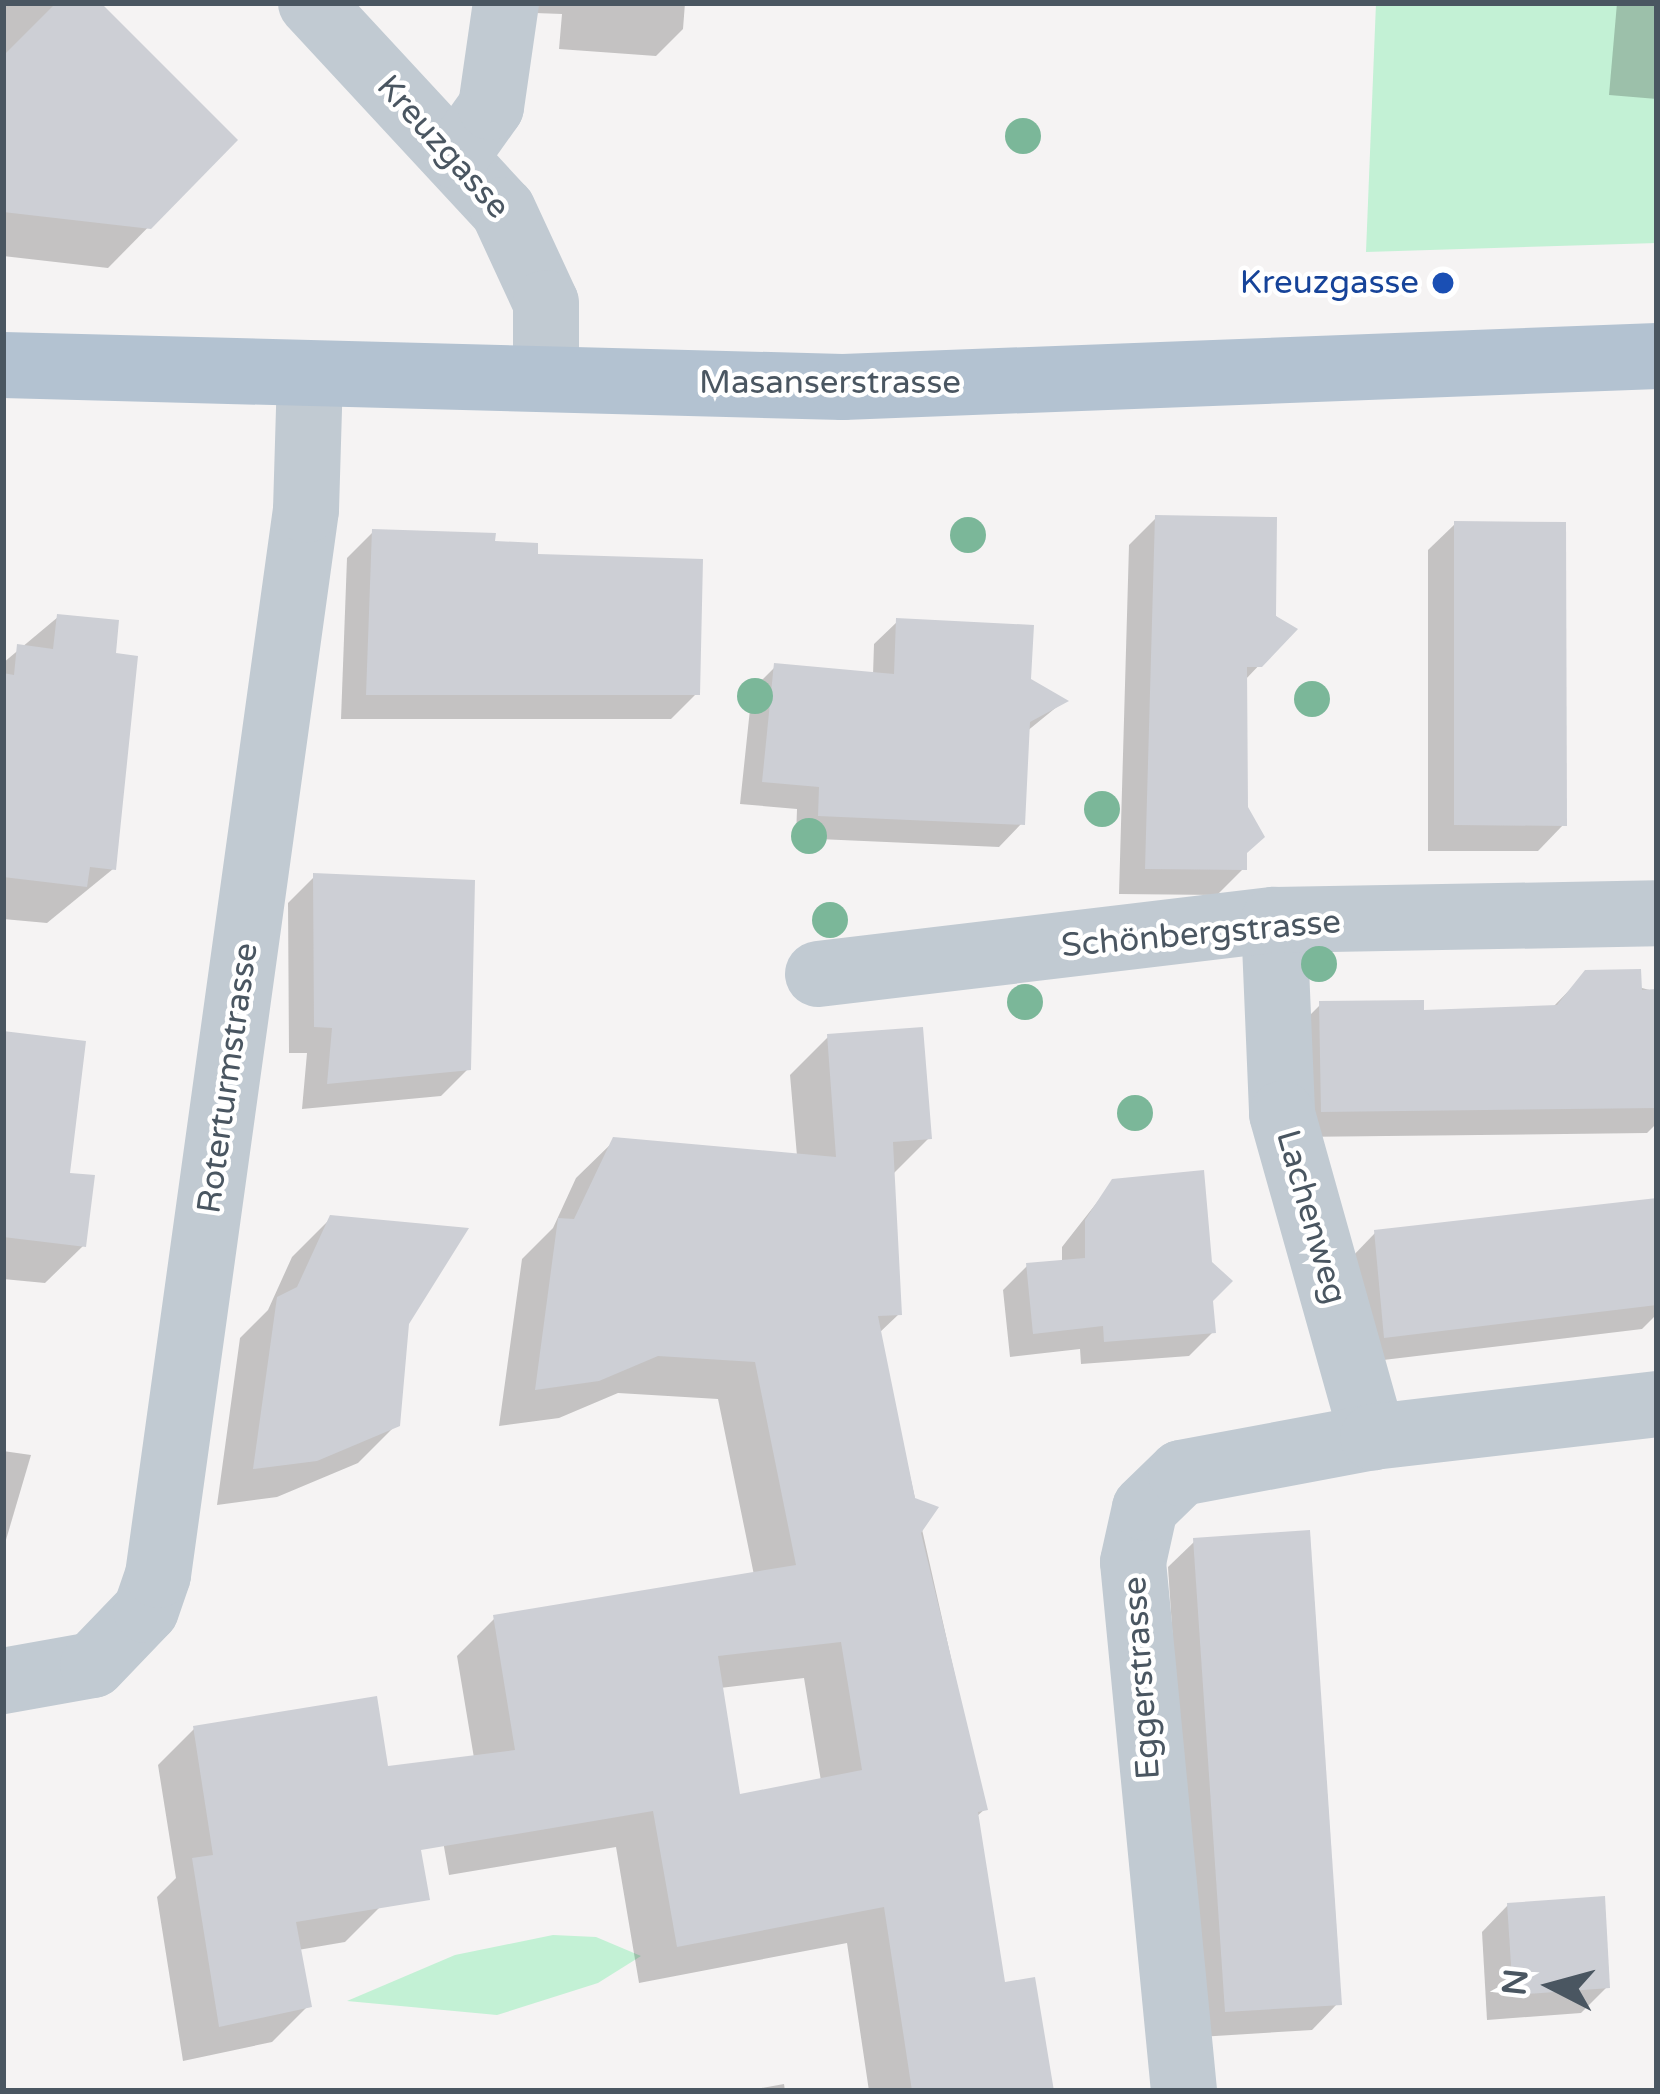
<!DOCTYPE html>
<meta charset="utf-8">
<style>
body{margin:0}
#map{position:relative;width:1660px;height:2094px;overflow:hidden;background:#f5f3f3;font-family:"Varela Round",sans-serif}
div>[style]{position:absolute}
[style*='--x']{left:calc(var(--x)*1px);top:calc(var(--y)*1px);width:calc(var(--w)*1px);rotate:calc(var(--a)*1deg)}
.green>*{inset:0;background:#c3f1d5}
.shadow>*{inset:0;background:#0003}
.building>*{inset:0;background:#cdcfd5}
.minor>*{height:66px;margin:-33px;padding:0 33px;transform-origin:33px;border-radius:33px;background:#c1cad2}
.major>*{height:66px;margin:-33px;padding:0 33px;transform-origin:33px;border-radius:33px;background:#b3c2d1}
.trees>*{width:36px;height:36px;margin:-18px;border-radius:50%;background:#7bb799}
.dots>*{width:33px;height:33px;translate:-50% -50%;box-sizing:border-box;border:6px solid #fff;border-radius:50%}
span{translate:-50% -50%;white-space:nowrap;text-align:center;line-height:1.15;-webkit-text-stroke:9px #fff;paint-order:stroke}
.street-label{font-size:33px;color:#4a5661}
.transit-label{font-size:33px;color:#164399}
.right{translate:-100% -50%;text-align:right}
.frame{position:absolute;inset:0;border:6px solid #4a5661;pointer-events:none}
.north{position:absolute;left:1492px;top:1926px;width:120px;height:120px;-webkit-text-stroke:9px #fff;paint-order:stroke;rotate:276deg;font-size:33px;font-weight:700;line-height:48px;text-align:center;color:#4a5661}
.north::after{content:'';display:block;margin:auto;width:42px;height:54px;background:#4a5661;clip-path:polygon(50% 0,100% 100%,50% 72%,0 100%)}
</style>
<div id="map">
<div class="green">
<i style="clip-path:polygon(1376px 3px,1657px 3px,1657px 243px,1366px 252px)"></i>
<i style="clip-path:polygon(553px 1935px,596px 1937px,641px 1956px,598px 1983px,497px 2015px,347px 2001px,455px 1955px)"></i>
</div>
<div class="shadow">
<i style="clip-path:polygon(3px 3px,97px 3px,234px 140px,108px 268px,3px 256px)"></i>
<i style="clip-path:polygon(535px 3px,685px 3px,683px 29px,656px 56px,559px 49px,562px 14px,535px 13px)"></i>
<i style="clip-path:polygon(1617px 3px,1657px 3px,1657px 99px,1609px 95px)"></i>
<i style="clip-path:polygon(1156px 518px,1293px 630px,1244px 681px,1244px 868px,1217px 895px,1119px 894px,1129px 545px)"></i>
<i style="clip-path:polygon(1455px 524px,1564px 824px,1538px 851px,1428px 851px,1428px 550px)"></i>
<i style="clip-path:polygon(373px 532px,492px 544px,534px 557px,697px 693px,671px 719px,341px 719px,347px 558px)"></i>
<i style="clip-path:polygon(58px 617px,113px 869px,47px 923px,3px 919px,3px 663px)"></i>
<i style="clip-path:polygon(898px 621px,1064px 701px,1026px 732px,1022px 823px,999px 847px,796px 838px,797px 809px,740px 804px,752px 690px,775px 667px,873px 675px,874px 644px)"></i>
<i style="clip-path:polygon(315px 876px,468px 1069px,441px 1096px,302px 1109px,307px 1053px,289px 1053px,288px 903px)"></i>
<i style="clip-path:polygon(1586px 973px,1657px 992px,1657px 1123px,1647px 1133px,1295px 1137px,1294px 1031px,1321px 1004px,1421px 1014px,1552px 1008px)"></i>
<i style="clip-path:polygon(3px 1034px,67px 1175px,83px 1246px,45px 1283px,3px 1279px)"></i>
<i style="clip-path:polygon(evenodd,828px 1037px,929px 1138px,892px 1175px,899px 1314px,878px 1334px,985px 1809px,976px 1817px,1002px 1986px,1051px 2091px,869px 2091px,847px 1943px,639px 1983px,616px 1847px,449px 1875px,435px 1796px,474px 1758px,457px 1656px,495px 1618px,754px 1575px,718px 1399px,618px 1393px,559px 1418px,499px 1426px,522px 1259px,553px 1228px,576px 1178px,615px 1140px,797px 1156px,790px 1075px,828px 1037px,804px 1678px,821px 1781px,737px 1797px,720px 1688px,804px 1678px)"></i>
<i style="clip-path:polygon(1113px 1182px,1210px 1300px,1213px 1332px,1189px 1356px,1081px 1364px,1080px 1349px,1010px 1357px,1003px 1290px,1027px 1266px,1062px 1263px,1062px 1247px)"></i>
<i style="clip-path:polygon(1657px 1201px,1657px 1314px,1642px 1329px,1358px 1363px,1349px 1260px,1375px 1233px)"></i>
<i style="clip-path:polygon(331px 1218px,406px 1323px,397px 1424px,358px 1463px,277px 1497px,217px 1505px,240px 1338px,268px 1310px,292px 1257px)"></i>
<i style="clip-path:polygon(3px 1451px,31px 1455px,3px 1550px)"></i>
<i style="clip-path:polygon(1195px 1541px,1338px 2003px,1312px 2030px,1199px 2037px,1168px 1567px)"></i>
<i style="clip-path:polygon(194px 1729px,381px 1906px,345px 1942px,298px 1950px,308px 2006px,272px 2042px,183px 2061px,157px 1897px,176px 1878px,158px 1765px)"></i>
<i style="clip-path:polygon(1508px 1905px,1607px 1987px,1581px 2013px,1487px 2020px,1482px 1932px)"></i>
<i style="clip-path:polygon(784px 2084px,785px 2091px,745px 2091px)"></i>
</div>
<div class="building">
<i style="clip-path:polygon(56px 3px,101px 3px,238px 140px,151px 229px,3px 212px,3px 56px)"></i>
<i style="clip-path:polygon(1155px 515px,1277px 517px,1276px 616px,1298px 629px,1262px 667px,1247px 667px,1248px 807px,1265px 837px,1247px 853px,1247px 870px,1145px 869px)"></i>
<i style="clip-path:polygon(1454px 521px,1566px 522px,1567px 826px,1454px 825px)"></i>
<i style="clip-path:polygon(372px 529px,496px 533px,495px 541px,538px 543px,538px 554px,703px 559px,700px 695px,366px 695px)"></i>
<i style="clip-path:polygon(57px 614px,119px 620px,116px 653px,138px 656px,116px 870px,90px 867px,87px 887px,3px 877px,3px 673px,14px 675px,17px 644px,53px 649px)"></i>
<i style="clip-path:polygon(896px 618px,1034px 625px,1031px 679px,1069px 701px,1030px 722px,1025px 825px,818px 816px,819px 787px,762px 782px,774px 663px,894px 674px)"></i>
<i style="clip-path:polygon(313px 873px,475px 880px,471px 1070px,327px 1084px,332px 1028px,314px 1027px)"></i>
<i style="clip-path:polygon(1641px 969px,1642px 990px,1657px 989px,1657px 1108px,1321px 1112px,1319px 1001px,1424px 1000px,1424px 1010px,1557px 1005px,1585px 970px)"></i>
<i style="clip-path:polygon(evenodd,923px 1027px,932px 1139px,893px 1142px,902px 1315px,878px 1316px,915px 1498px,939px 1507px,921px 1533px,988px 1810px,978px 1812px,1005px 1982px,1035px 1977px,1054px 2091px,912px 2091px,884px 1907px,677px 1947px,653px 1811px,421px 1850px,430px 1900px,296px 1922px,312px 2007px,219px 2027px,192px 1858px,213px 1855px,193px 1726px,377px 1696px,388px 1766px,515px 1750px,493px 1615px,796px 1565px,755px 1362px,658px 1356px,599px 1381px,535px 1390px,558px 1218px,574px 1219px,613px 1137px,836px 1157px,827px 1034px,923px 1027px,841px 1642px,862px 1770px,740px 1794px,718px 1656px,841px 1642px)"></i>
<i style="clip-path:polygon(3px 1031px,86px 1041px,70px 1173px,95px 1175px,86px 1247px,3px 1237px)"></i>
<i style="clip-path:polygon(1204px 1170px,1212px 1262px,1233px 1281px,1213px 1301px,1216px 1333px,1104px 1342px,1103px 1326px,1033px 1334px,1026px 1263px,1085px 1258px,1085px 1220px,1112px 1179px)"></i>
<i style="clip-path:polygon(1657px 1198px,1657px 1305px,1384px 1338px,1374px 1230px)"></i>
<i style="clip-path:polygon(330px 1215px,469px 1228px,409px 1324px,400px 1426px,317px 1461px,253px 1469px,277px 1297px,297px 1287px)"></i>
<i style="clip-path:polygon(1310px 1530px,1342px 2005px,1225px 2012px,1193px 1538px)"></i>
<i style="clip-path:polygon(1605px 1896px,1610px 1988px,1513px 1995px,1507px 1903px)"></i>
</div>
<div class="minor">
<i style="--x:311;--y:3;--w:282;--a:47.2"></i>
<i style="--x:503;--y:210;--w:102;--a:65.2"></i>
<i style="--x:546;--y:303;--w:76;--a:90"></i>
<i style="--x:456;--y:156;--w:60;--a:-54.5"></i>
<i style="--x:491;--y:107;--w:105;--a:-81.8"></i>
<i style="--x:1274;--y:920;--w:194;--a:87.6"></i>
<i style="--x:1282;--y:1114;--w:336;--a:74.3"></i>
<i style="--x:818;--y:974;--w:459;--a:-6.8"></i>
<i style="--x:1274;--y:920;--w:383;--a:-1"></i>
<i style="--x:3;--y:1681;--w:91;--a:-10.1"></i>
<i style="--x:93;--y:1665;--w:76;--a:-46.1"></i>
<i style="--x:146;--y:1610;--w:37;--a:-71"></i>
<i style="--x:158;--y:1575;--w:1075;--a:-82.09"></i>
<i style="--x:306;--y:510;--w:133;--a:-88.3"></i>
<i style="--x:1184;--y:2091;--w:531;--a:-95.51"></i>
<i style="--x:1133;--y:1562;--w:55;--a:-77.5"></i>
<i style="--x:1145;--y:1508;--w:50;--a:-44.2"></i>
<i style="--x:1181;--y:1473;--w:195;--a:-10.6"></i>
<i style="--x:1373;--y:1437;--w:286;--a:-6.6"></i>
</div>
<div class="major">
<i style="--x:3;--y:365;--w:840;--a:1.5"></i>
<i style="--x:843;--y:387;--w:815;--a:-2.18"></i>
</div>
<div class="trees">
<i style="left:1023px;top:136px"></i>
<i style="left:968px;top:535px"></i>
<i style="left:755px;top:696px"></i>
<i style="left:1312px;top:699px"></i>
<i style="left:1102px;top:809px"></i>
<i style="left:809px;top:836px"></i>
<i style="left:830px;top:920px"></i>
<i style="left:1319px;top:964px"></i>
<i style="left:1025px;top:1002px"></i>
<i style="left:1135px;top:1113px"></i>
</div>
<div class="dots">
<i style="left:1443px;top:283px;background:#1a4fb4"></i>
</div>
<div class="street-label">
<span style="left:443px;top:147px;rotate:48deg">Kreuzgasse</span>
<span style="left:830px;top:383px">Masanserstrasse</span>
<span style="left:1201px;top:934px;rotate:-5deg">Schönbergstrasse</span>
<span style="left:228px;top:1078px;rotate:-82deg">Roterturmstrasse</span>
<span style="left:1311px;top:1217px;rotate:74deg">Lachenweg</span>
<span style="left:1142px;top:1678px;rotate:-94deg">Eggerstrasse</span>
</div>
<div class="transit-label">
<span class="right" style="left:1419px;top:283px">Kreuzgasse</span>
</div>
<div class="frame"></div>
<div class="north">N</div>
</div>
